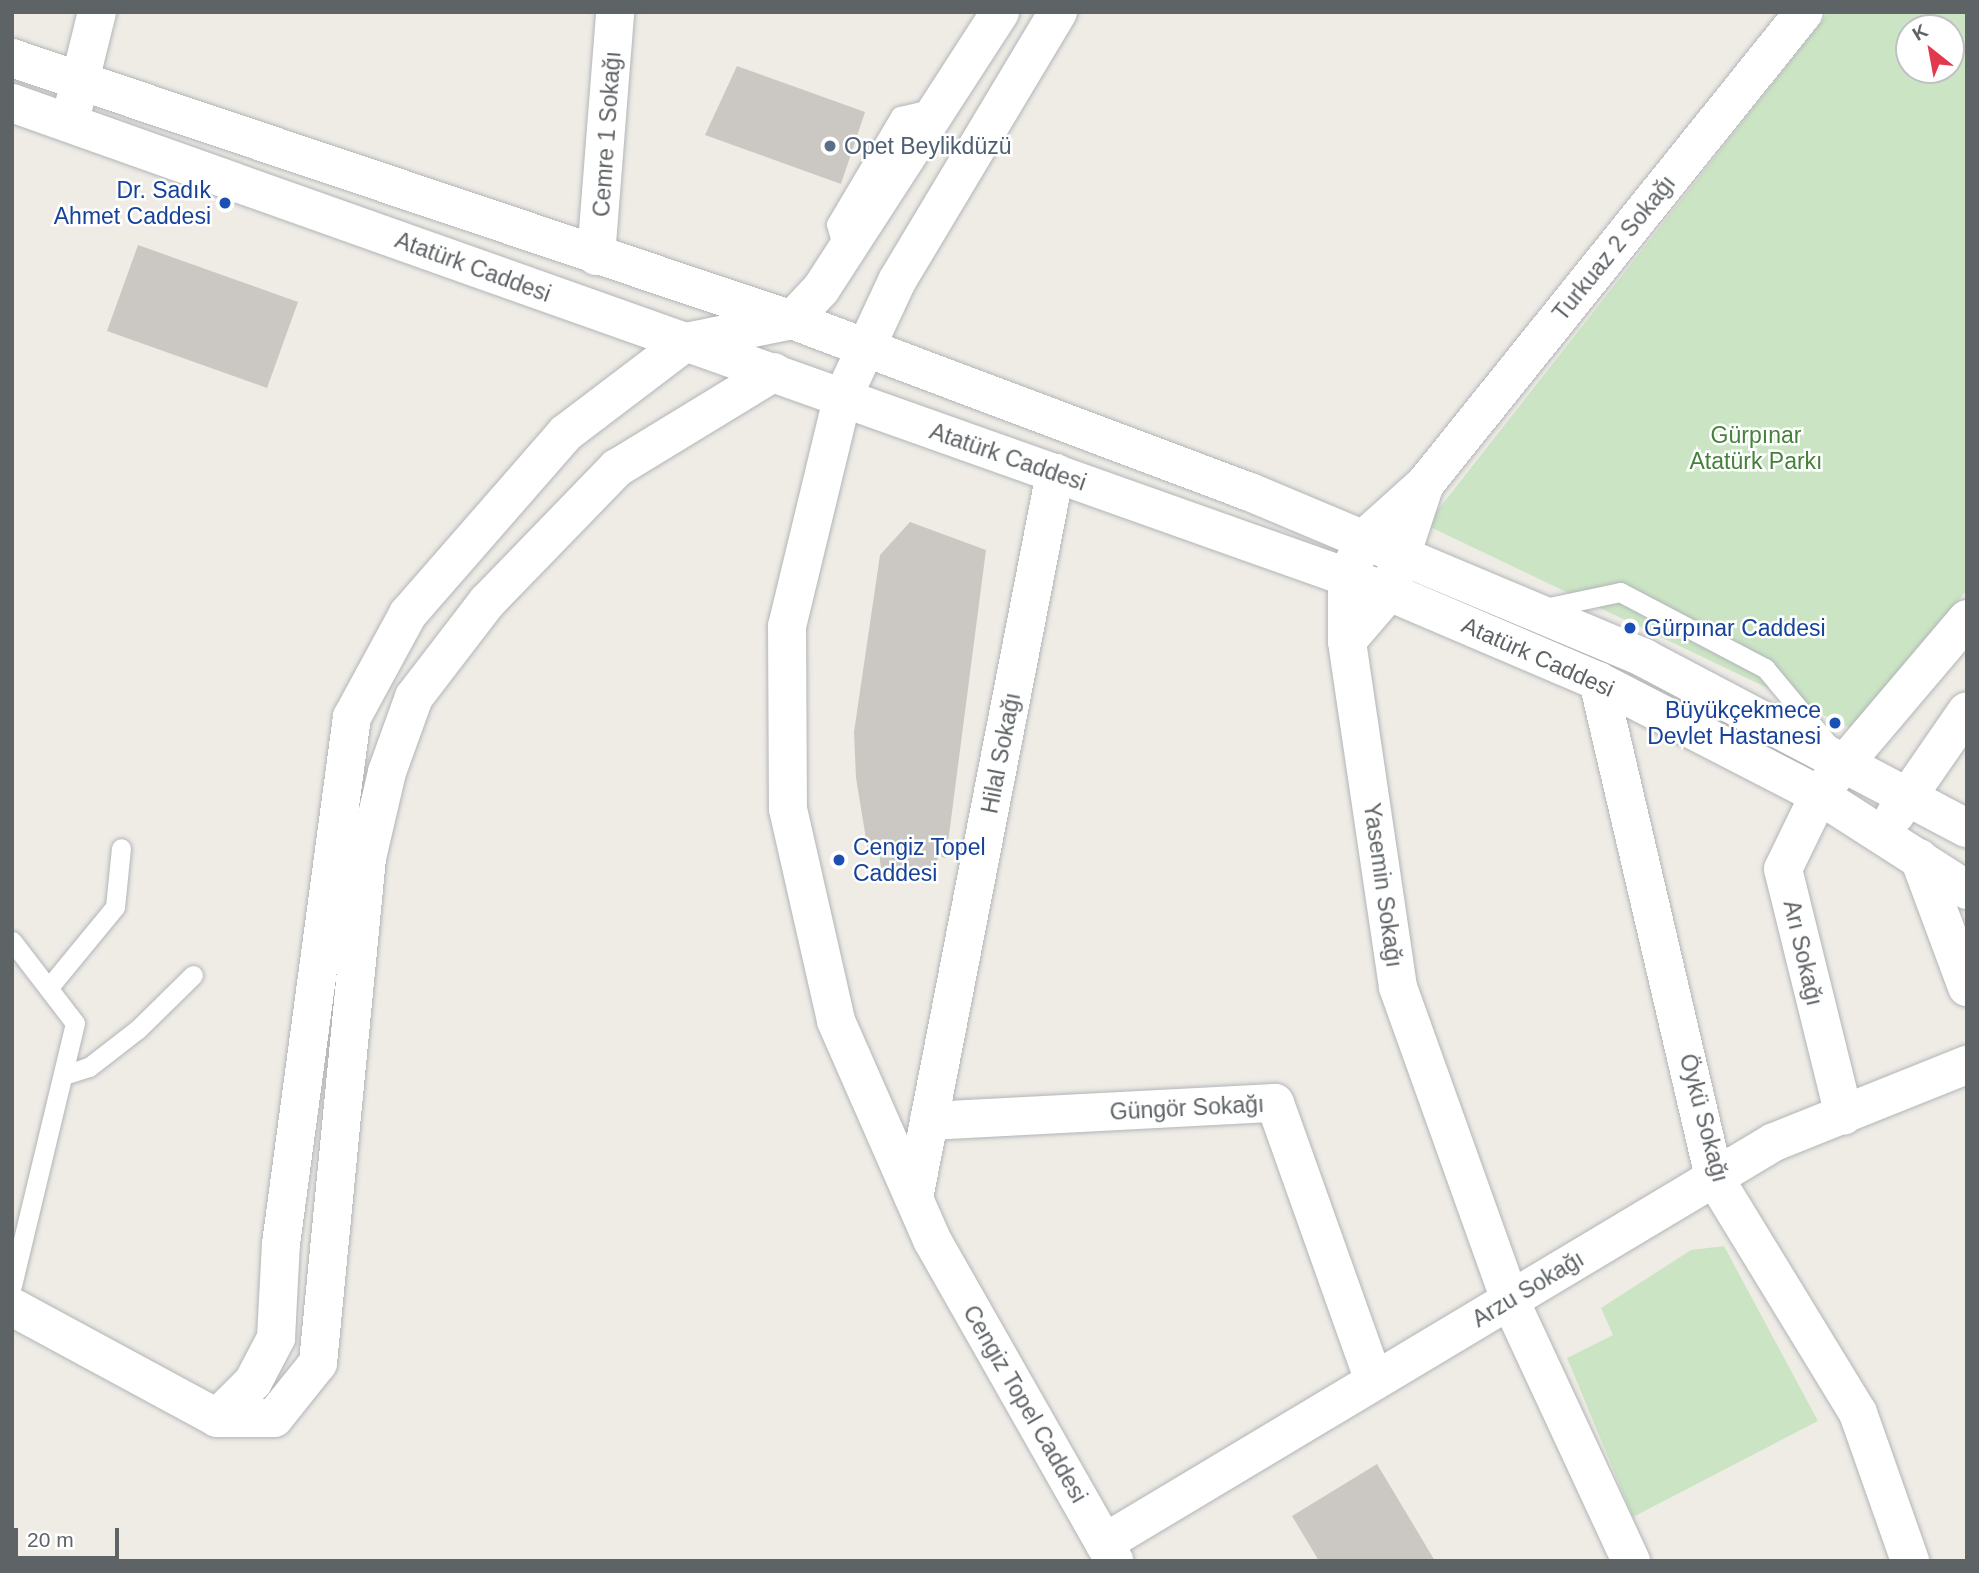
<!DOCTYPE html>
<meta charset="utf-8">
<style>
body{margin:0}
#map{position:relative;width:1979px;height:1573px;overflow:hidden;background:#efece6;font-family:Arial,sans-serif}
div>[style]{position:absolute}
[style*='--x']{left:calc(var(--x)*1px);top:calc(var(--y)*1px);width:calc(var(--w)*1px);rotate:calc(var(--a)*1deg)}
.green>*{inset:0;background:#cbe5c4}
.building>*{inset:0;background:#cbc7c3}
.roads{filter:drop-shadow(0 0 2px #b1b5b8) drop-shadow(0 0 2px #b1b5b8)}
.lane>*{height:19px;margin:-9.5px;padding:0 9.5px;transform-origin:9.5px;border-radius:9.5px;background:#fff}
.street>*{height:38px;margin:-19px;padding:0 19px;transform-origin:19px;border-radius:19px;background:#fff}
.secondary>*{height:38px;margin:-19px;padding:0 19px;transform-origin:19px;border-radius:19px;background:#fff}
.dots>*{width:19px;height:19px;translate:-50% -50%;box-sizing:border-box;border:4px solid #fff;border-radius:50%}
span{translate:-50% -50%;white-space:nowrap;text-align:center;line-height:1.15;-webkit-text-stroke:5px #fff;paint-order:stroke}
.street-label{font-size:23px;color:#5e6366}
.service-label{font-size:23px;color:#4e5e75}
.left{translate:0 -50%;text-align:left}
.transit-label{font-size:23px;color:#164399}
.right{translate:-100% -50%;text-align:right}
.park-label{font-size:23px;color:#438239}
.frame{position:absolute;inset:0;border:14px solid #5e6366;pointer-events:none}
.north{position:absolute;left:1895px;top:14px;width:70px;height:70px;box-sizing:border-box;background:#fff;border:2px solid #bfc1c2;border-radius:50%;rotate:329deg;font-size:19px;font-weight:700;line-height:28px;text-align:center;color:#5e6366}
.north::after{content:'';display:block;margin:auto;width:24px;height:32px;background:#e13a4e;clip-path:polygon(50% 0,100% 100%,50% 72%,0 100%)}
.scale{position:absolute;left:14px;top:1528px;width:105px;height:32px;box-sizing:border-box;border:4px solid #5e6366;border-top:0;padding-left:9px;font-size:21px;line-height:24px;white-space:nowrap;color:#5e6366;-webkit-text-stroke:5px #fff;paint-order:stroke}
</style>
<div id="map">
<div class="green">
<i style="clip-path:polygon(evenodd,1829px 12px,1967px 12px,1967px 590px,1853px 729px,1426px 525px,1829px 12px,1909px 28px,1951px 28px,1951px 70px,1909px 70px,1909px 28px)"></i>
<i style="clip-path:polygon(1724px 1246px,1818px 1421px,1633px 1517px,1567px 1358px,1613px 1335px,1601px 1308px,1691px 1250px)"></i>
</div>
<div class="building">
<i style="clip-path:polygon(737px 66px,865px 112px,841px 184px,705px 135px)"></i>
<i style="clip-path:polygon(138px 245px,298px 302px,267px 388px,107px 331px)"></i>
<i style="clip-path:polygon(910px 522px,986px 550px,946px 858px,938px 856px,936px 880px,881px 869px,879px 852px,868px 851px,856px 778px,854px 732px,880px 555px)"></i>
<i style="clip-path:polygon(1377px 1464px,1435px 1561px,1319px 1561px,1292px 1516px)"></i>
</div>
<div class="roads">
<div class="lane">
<i style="--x:844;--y:252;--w:29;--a:-106"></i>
<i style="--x:836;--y:224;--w:126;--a:-59.3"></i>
<i style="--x:900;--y:116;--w:39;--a:-13"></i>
<i style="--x:1540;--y:609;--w:82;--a:-12"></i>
<i style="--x:1620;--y:592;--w:164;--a:27.7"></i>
<i style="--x:1765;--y:668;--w:99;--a:50.3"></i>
<i style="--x:12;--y:941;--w:103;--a:52.5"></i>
<i style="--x:75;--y:1023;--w:270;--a:103.5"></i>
<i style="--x:50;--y:986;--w:102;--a:-50.6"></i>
<i style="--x:115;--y:907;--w:59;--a:-84.2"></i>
<i style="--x:67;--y:1074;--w:23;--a:-18"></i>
<i style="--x:89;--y:1067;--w:62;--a:-37.8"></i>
<i style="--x:138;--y:1029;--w:77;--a:-44.5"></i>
</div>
<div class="street">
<i style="--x:596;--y:256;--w:245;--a:-85.5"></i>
<i style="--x:1347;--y:641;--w:65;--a:-49.4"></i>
<i style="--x:1389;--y:592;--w:114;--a:-71.6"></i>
<i style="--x:1598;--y:681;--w:509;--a:76.84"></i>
<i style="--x:1714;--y:1177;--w:276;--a:58.6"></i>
<i style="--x:1858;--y:1413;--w:157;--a:70.6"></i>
<i style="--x:1819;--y:795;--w:82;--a:115.9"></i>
<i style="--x:1783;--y:869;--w:254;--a:76.1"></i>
<i style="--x:929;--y:1121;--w:346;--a:-3"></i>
<i style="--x:1275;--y:1103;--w:295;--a:70.4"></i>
<i style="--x:914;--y:1198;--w:739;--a:-78.99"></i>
<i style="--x:217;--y:1418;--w:57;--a:0"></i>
<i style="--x:274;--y:1418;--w:70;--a:-51.3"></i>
<i style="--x:318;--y:1363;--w:507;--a:-84.46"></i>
<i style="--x:367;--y:858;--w:88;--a:-76.9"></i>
<i style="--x:387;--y:772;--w:80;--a:-70.2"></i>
<i style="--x:414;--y:697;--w:120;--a:-52.5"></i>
<i style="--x:487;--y:602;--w:187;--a:-45.9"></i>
<i style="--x:617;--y:468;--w:184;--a:-31.4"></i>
<i style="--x:217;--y:1418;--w:51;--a:-45"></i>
<i style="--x:253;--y:1382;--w:50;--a:-62.4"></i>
<i style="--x:276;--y:1338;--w:94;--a:-87"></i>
<i style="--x:281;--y:1244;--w:532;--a:-82.33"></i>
<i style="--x:352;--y:717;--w:117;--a:-61.5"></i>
<i style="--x:408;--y:614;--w:240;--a:-48.9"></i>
<i style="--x:566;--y:433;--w:151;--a:-37.2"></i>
<i style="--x:1104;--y:1543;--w:781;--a:-30.9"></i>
<i style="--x:1774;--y:1142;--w:208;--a:-21.8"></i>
<i style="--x:1631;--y:1561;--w:288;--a:-114.9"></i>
<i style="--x:1510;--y:1300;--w:332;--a:-109.7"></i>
<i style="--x:1398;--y:987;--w:350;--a:-98.4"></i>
<i style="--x:1347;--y:641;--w:64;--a:-90"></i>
<i style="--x:1347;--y:577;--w:43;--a:-65.2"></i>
<i style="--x:1365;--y:538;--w:81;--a:-42"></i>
<i style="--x:1425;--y:484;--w:605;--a:-51.24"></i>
</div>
<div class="secondary">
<i style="--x:1058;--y:12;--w:313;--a:120.9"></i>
<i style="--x:897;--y:281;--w:130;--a:115"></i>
<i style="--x:842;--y:399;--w:234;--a:103.6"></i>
<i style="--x:787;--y:626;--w:183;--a:89.7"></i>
<i style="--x:788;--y:809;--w:217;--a:77.2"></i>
<i style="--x:836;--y:1021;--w:239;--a:66.3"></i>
<i style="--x:932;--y:1240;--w:369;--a:60.4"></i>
<i style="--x:12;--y:58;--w:823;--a:18.57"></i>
<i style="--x:792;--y:320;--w:489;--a:20.6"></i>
<i style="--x:1250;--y:492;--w:428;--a:22.8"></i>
<i style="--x:1644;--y:658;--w:365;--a:27.8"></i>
<i style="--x:12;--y:103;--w:1461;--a:19.55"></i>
<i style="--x:1389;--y:592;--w:227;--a:23.1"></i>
<i style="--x:1598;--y:681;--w:249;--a:27.3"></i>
<i style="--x:1819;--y:795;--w:176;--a:32.7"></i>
<i style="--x:74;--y:105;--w:96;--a:-76.1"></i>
<i style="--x:686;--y:342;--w:108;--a:-11.7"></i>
<i style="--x:792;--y:320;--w:42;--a:-46.9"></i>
<i style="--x:821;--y:289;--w:330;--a:-57.1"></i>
<i style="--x:1828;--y:783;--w:215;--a:-49.7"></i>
<i style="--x:1895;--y:815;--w:126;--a:-55.3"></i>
<i style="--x:1919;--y:858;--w:138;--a:69.6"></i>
<i style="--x:12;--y:1307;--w:233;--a:28.4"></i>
</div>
</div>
<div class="dots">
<i style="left:830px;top:146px;background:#5c6f8a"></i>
<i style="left:225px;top:203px;background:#1a4fb4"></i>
<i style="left:1630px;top:628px;background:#1a4fb4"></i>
<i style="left:1835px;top:723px;background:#1a4fb4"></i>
<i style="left:839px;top:860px;background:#1a4fb4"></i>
</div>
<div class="street-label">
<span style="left:607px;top:134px;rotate:-86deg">Cemre 1 Sokağı</span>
<span style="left:1614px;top:248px;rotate:-51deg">Turkuaz 2 Sokağı</span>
<span style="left:473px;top:267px;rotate:20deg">Atatürk Caddesi</span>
<span style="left:1008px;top:457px;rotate:19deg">Atatürk Caddesi</span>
<span style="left:1538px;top:657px;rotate:24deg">Atatürk Caddesi</span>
<span style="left:1001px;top:753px;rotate:-79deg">Hilal Sokağı</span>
<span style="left:1383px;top:885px;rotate:82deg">Yasemin Sokağı</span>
<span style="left:1803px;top:953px;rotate:77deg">Arı Sokağı</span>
<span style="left:1187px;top:1108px;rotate:-3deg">Güngör Sokağı</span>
<span style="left:1704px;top:1118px;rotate:75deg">Öykü Sokağı</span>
<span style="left:1528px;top:1289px;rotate:-31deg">Arzu Sokağı</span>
<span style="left:1025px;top:1404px;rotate:60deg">Cengiz Topel Caddesi</span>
</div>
<div class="service-label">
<span class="left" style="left:844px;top:146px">Opet Beylikdüzü</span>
</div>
<div class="transit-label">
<span class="right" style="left:211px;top:203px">Dr. Sadık<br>Ahmet Caddesi</span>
<span class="left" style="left:1644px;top:628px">Gürpınar Caddesi</span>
<span class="right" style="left:1821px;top:723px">Büyükçekmece<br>Devlet Hastanesi</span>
<span class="left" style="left:853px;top:860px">Cengiz Topel<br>Caddesi</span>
</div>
<div class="park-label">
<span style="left:1756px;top:448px">Gürpınar<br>Atatürk Parkı</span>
</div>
<div class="frame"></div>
<div class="north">K</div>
<div class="scale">20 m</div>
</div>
